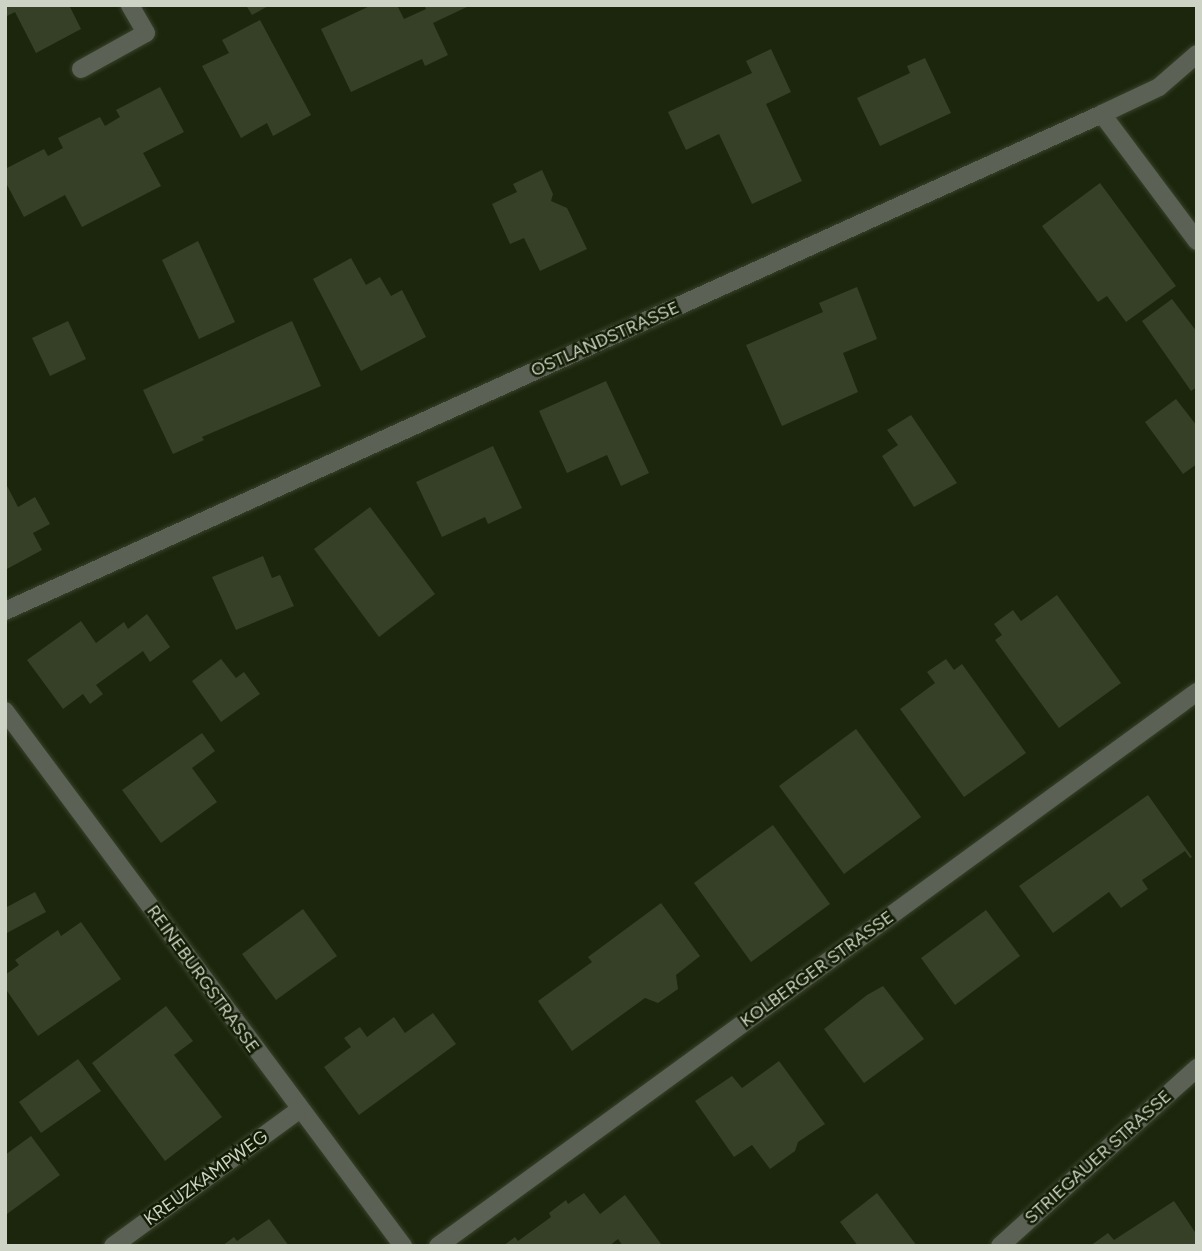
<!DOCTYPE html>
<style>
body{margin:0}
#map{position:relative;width:1202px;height:1251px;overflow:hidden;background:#1c260d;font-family:Figtree,sans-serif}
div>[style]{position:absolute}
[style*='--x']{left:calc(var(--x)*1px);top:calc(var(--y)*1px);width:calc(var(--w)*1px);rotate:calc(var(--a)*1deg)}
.building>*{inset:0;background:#354026}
.roads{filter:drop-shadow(0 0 2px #38422a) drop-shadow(0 0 2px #38422a)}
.street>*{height:18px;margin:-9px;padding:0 9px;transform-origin:9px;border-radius:9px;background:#5b6155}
span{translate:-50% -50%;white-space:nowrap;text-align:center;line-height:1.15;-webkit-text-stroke:5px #131c04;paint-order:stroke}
.street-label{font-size:18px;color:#cdd4c5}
.frame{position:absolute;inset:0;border:7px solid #cdd4c5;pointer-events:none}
</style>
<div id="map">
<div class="building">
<i style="clip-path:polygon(5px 5px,69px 5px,81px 29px,36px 53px,15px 12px,5px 17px)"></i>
<i style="clip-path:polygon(246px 5px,270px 5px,252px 15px)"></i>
<i style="clip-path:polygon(372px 5px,397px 5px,404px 19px,426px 9px,424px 5px,471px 5px,433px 23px,448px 55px,425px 66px,422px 59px,351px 92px,321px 29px)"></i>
<i style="clip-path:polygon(260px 20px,311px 115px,273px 136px,267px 123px,241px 138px,202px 66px,229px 53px,222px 40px)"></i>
<i style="clip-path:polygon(771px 49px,791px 92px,766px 104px,802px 181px,752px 204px,719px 134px,686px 150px,668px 112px,752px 73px,746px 61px)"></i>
<i style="clip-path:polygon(925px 58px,951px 113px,880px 146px,857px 98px,910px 73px,907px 66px)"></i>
<i style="clip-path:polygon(160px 87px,184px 132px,143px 153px,161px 186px,82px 227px,65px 195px,24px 217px,5px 181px,5px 169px,44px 149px,48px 156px,63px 148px,58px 138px,100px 117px,105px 126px,120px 117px,116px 110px)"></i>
<i style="clip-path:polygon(542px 170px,553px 194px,551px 201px,567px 208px,587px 249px,540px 271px,524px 238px,510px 244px,492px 204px,517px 192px,513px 184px)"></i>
<i style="clip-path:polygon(1100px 183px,1176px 286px,1126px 322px,1107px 296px,1098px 302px,1042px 226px)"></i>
<i style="clip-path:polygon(198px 241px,235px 322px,199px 339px,162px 260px)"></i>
<i style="clip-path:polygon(351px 258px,366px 285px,380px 277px,391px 296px,402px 290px,426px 337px,361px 371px,313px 279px)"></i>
<i style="clip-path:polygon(857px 287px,877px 339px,843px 353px,858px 392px,782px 426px,746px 345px,823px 312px,819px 303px)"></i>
<i style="clip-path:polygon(1172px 299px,1197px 332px,1197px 387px,1191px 391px,1142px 321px)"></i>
<i style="clip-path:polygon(68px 321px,86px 359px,50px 376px,32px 338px)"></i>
<i style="clip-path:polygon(292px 321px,321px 386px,202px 437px,204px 440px,173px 454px,143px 390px)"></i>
<i style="clip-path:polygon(606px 381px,649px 473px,621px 486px,607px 455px,567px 473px,539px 411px)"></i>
<i style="clip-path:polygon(1176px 399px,1197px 426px,1197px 464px,1183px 474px,1145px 422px)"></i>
<i style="clip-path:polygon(911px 415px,957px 483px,914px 507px,882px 456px,898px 445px,887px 430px)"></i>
<i style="clip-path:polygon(493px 446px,522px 508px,488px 524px,485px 517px,442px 537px,416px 482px)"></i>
<i style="clip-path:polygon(5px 482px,18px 507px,35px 497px,50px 524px,33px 533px,42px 550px,5px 570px)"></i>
<i style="clip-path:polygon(370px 507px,435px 594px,379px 637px,314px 549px)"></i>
<i style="clip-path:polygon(263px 556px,272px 578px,280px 575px,294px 606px,236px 630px,212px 577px)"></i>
<i style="clip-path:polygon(1057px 595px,1121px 683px,1059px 728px,995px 640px,1002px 635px,994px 624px,1013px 610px,1021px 621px)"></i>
<i style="clip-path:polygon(147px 614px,170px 647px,150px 662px,143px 651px,96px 685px,103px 694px,90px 704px,83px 694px,63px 709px,27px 660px,81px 621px,96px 643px,124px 622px,128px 629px)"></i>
<i style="clip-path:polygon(221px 659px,236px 678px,244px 672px,260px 694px,221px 722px,192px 681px)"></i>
<i style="clip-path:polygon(946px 659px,954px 670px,962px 664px,1026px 753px,964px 797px,900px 709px,935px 683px,927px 672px)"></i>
<i style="clip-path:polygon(856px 729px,921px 817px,844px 874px,779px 786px)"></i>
<i style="clip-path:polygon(202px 733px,215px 751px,192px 768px,217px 802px,161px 843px,122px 790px)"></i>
<i style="clip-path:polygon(1148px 795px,1192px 857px,1190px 858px,1185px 851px,1142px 880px,1148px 889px,1121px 908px,1109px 892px,1053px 933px,1019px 886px)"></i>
<i style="clip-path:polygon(773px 825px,830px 904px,751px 962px,694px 883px)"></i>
<i style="clip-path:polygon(35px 892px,46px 912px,5px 934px,5px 908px)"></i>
<i style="clip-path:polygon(661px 903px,700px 956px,676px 975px,678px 989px,658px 1003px,645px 998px,572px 1051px,538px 1001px,592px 962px,588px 957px)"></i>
<i style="clip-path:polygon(303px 909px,337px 956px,276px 1000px,242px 954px)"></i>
<i style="clip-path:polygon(986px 910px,1020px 956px,955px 1005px,921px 958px)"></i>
<i style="clip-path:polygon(81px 922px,121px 979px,38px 1036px,5px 988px,5px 975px,19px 965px,15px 960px,58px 930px,61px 936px)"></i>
<i style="clip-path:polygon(883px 986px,924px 1039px,864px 1083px,824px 1029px,867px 995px)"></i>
<i style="clip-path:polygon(166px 1006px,193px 1041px,174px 1055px,222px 1117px,165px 1161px,92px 1063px)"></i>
<i style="clip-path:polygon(433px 1013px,456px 1044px,359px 1115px,324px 1067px,351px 1047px,344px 1038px,360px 1027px,367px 1037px,394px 1017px,405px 1033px)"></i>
<i style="clip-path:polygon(78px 1059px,101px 1091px,41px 1133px,19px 1102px)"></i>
<i style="clip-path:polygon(779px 1061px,825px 1124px,798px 1142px,795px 1151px,770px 1169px,752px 1145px,734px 1157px,695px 1101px,732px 1076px,742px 1088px)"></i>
<i style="clip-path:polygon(31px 1136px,60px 1175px,7px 1214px,5px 1155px)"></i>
<i style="clip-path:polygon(584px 1193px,600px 1214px,625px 1195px,661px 1244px,623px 1246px,618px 1239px,609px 1246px,503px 1246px,515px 1237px,518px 1241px,551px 1217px,549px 1213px,566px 1200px,568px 1204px)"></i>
<i style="clip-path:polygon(877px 1193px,917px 1246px,858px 1246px,840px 1222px)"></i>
<i style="clip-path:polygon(1174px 1201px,1197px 1235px,1197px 1246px,1090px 1246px,1108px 1233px,1114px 1240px)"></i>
<i style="clip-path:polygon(269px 1219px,289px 1246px,222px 1246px,234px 1237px,237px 1241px)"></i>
</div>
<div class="roads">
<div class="street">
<i style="--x:81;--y:69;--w:74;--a:-29"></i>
<i style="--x:146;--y:33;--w:32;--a:-120"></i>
<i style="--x:1102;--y:114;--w:159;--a:53.2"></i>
<i style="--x:5;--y:611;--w:1204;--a:-24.37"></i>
<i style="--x:1102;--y:114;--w:63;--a:-25.3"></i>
<i style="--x:1159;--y:87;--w:50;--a:-41"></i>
<i style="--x:5;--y:711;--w:667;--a:53.35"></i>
<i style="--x:113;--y:1246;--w:230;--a:-36.2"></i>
<i style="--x:438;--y:1246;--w:940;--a:-36.13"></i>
<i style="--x:1000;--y:1246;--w:266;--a:-42.1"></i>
</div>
</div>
<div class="street-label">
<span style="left:605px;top:339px;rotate:-24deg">OSTLANDSTRASSE</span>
<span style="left:817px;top:969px;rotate:-36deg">KOLBERGER STRASSE</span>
<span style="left:203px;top:979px;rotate:54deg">REINEBURGSTRASSE</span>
<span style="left:1098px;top:1157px;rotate:-42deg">STRIEGAUER STRASSE</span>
<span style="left:206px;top:1178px;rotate:-36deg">KREUZKAMPWEG</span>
</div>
<div class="frame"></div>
</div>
